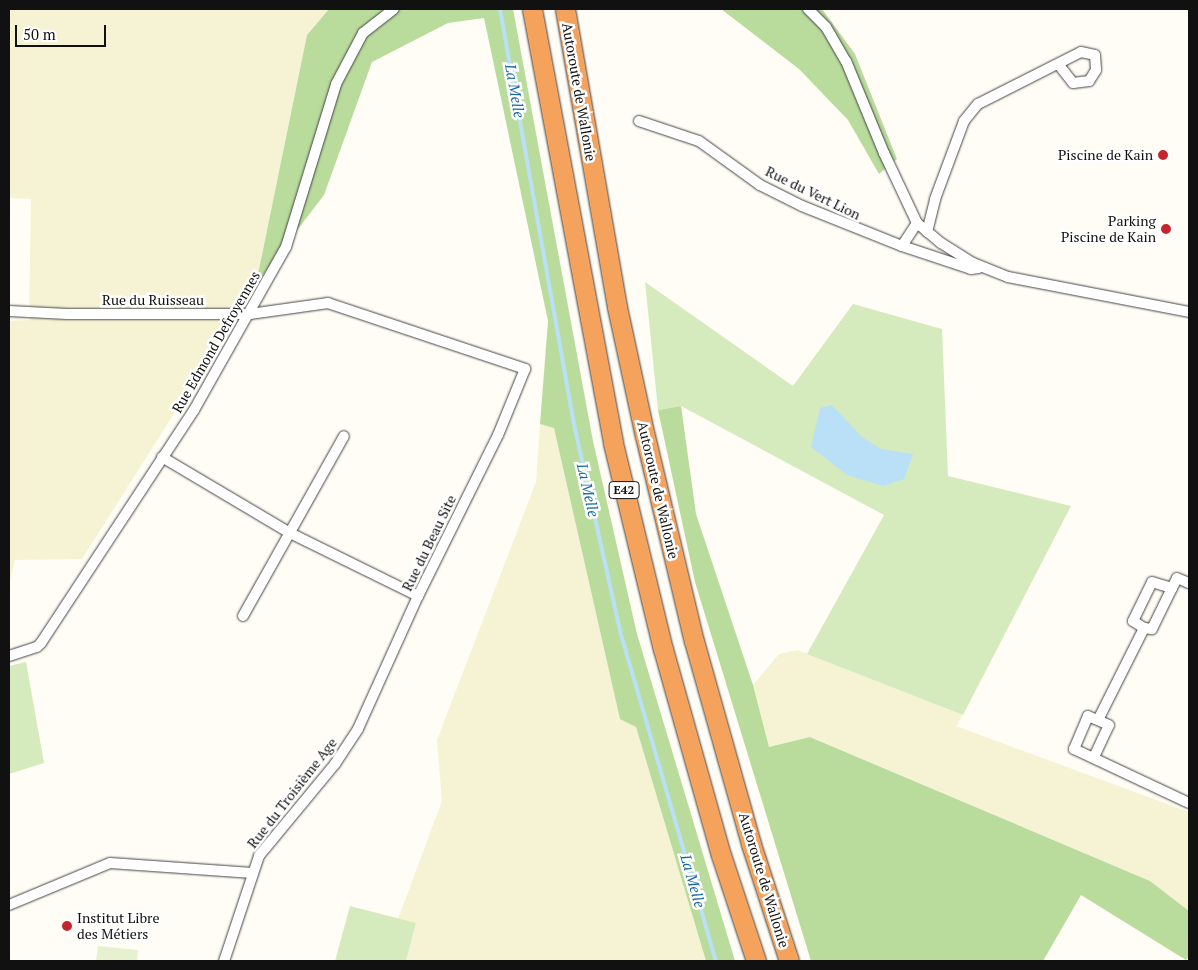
<!DOCTYPE html>
<meta charset="utf-8">
<style>
body{margin:0}
#map{position:relative;width:1198px;height:970px;overflow:hidden;background:#fffdf5;font-family:"PT Serif",serif}
div>[style]{position:absolute}
[style*='--x']{left:calc(var(--x)*1px);top:calc(var(--y)*1px);width:calc(var(--w)*1px);rotate:calc(var(--a)*1deg)}
.farmland>*{inset:0;background:#f6f3d4}
.green>*{inset:0;background:#d5ebbd}
.forest>*{inset:0;background:#b9dc9c}
.pitch>*{inset:0;background:#e6f2cf}
.water>*{inset:0;background:#b9e0f7}
.stream>*{height:4px;margin:-2px;padding:0 2px;transform-origin:2px;border-radius:2px;background:#b9e0f7}
.roads{filter:drop-shadow(0 0 1px #444) drop-shadow(0 0 1px #444)}
.minor>*{height:10px;margin:-5px;padding:0 5px;transform-origin:5px;border-radius:5px;background:#fff}
.motorway>*{height:19px;margin:-9.5px;padding:0 9.5px;transform-origin:9.5px;border-radius:9.5px;background:#f5a25d}
.dots>*{width:14px;height:14px;translate:-50% -50%;box-sizing:border-box;border:2px solid #fff;border-radius:50%}
span{translate:-50% -50%;white-space:nowrap;text-align:center;line-height:1.15;-webkit-text-stroke:5px #fff;paint-order:stroke}
.shield-label span{padding:1px 4px;background:#fff;border:1px solid;border-radius:4px;-webkit-text-stroke-width:0}
.shield-label{font-size:12px;color:#111;font-weight:700}
.street-label{font-size:14px;color:#111}
.poi-label{font-size:14px;color:#111}
.right{translate:-100% -50%;text-align:right}
.left{translate:0 -50%;text-align:left}
.water-label{font-size:15px;color:#1768a6;font-style:italic}
.frame{position:absolute;inset:0;border:10px solid #111;pointer-events:none}
.scale{position:absolute;left:15px;top:25px;width:91px;height:22px;box-sizing:border-box;border:2px solid #111;border-top:0;padding-left:6px;font-size:15px;line-height:18px;white-space:nowrap;color:#111;-webkit-text-stroke:4px #fff;paint-order:stroke}
</style>
<div id="map">
<div class="farmland">
<i style="clip-path:polygon(9px 9px,329px 9px,307px 35px,256px 284px,82px 559px,15px 560px,9px 585px,9px 321px,29px 320px,31px 199px,9px 198px)"></i>
<i style="clip-path:polygon(540px 424px,554px 427px,620px 718px,636px 727px,706px 961px,406px 961px,416px 923px,398px 919px,442px 801px,437px 740px,536px 482px)"></i>
<i style="clip-path:polygon(798px 650px,963px 715px,956px 726px,1189px 812px,1189px 911px,1150px 881px,811px 737px,769px 748px,753px 685px,779px 654px)"></i>
</div>
<div class="green">
<i style="clip-path:polygon(645px 282px,793px 386px,853px 304px,942px 329px,948px 476px,1071px 506px,963px 715px,807px 654px,884px 515px,681px 406px,658px 410px)"></i>
<i style="clip-path:polygon(26px 662px,44px 763px,9px 774px,9px 666px)"></i>
<i style="clip-path:polygon(350px 906px,416px 923px,406px 961px,335px 961px)"></i>
</div>
<div class="forest">
<i style="clip-path:polygon(329px 9px,513px 9px,593px 441px,637px 634px,735px 961px,706px 961px,636px 727px,620px 719px,554px 428px,540px 424px,548px 321px,484px 18px,448px 23px,372px 62px,324px 195px,256px 284px,307px 35px)"></i>
<i style="clip-path:polygon(708px 9px,822px 9px,855px 54px,897px 159px,879px 174px,848px 120px,799px 69px,721px 9px)"></i>
<i style="clip-path:polygon(681px 406px,696px 514px,753px 685px,769px 747px,810px 737px,1150px 881px,1189px 911px,1189px 956px,1186px 960px,1081px 895px,1043px 961px,811px 961px,695px 582px,658px 410px)"></i>
</div>
<div class="pitch">
<i style="clip-path:polygon(98px 946px,138px 950px,137px 961px,96px 961px)"></i>
</div>
<div class="water">
<i style="clip-path:polygon(832px 405px,862px 437px,881px 449px,913px 454px,904px 479px,883px 486px,847px 475px,811px 447px,820px 408px)"></i>
</div>
<div class="stream">
<i style="--x:500;--y:9;--w:427;--a:79.9"></i>
<i style="--x:575;--y:429;--w:207;--a:77.4"></i>
<i style="--x:620;--y:631;--w:344;--a:73.8"></i>
</div>
<div class="roads">
<div class="minor">
<i style="--x:808;--y:9;--w:25;--a:45"></i>
<i style="--x:826;--y:27;--w:39;--a:60"></i>
<i style="--x:846;--y:61;--w:100;--a:67.6"></i>
<i style="--x:884;--y:153;--w:77;--a:64.8"></i>
<i style="--x:917;--y:223;--w:31;--a:40"></i>
<i style="--x:941;--y:243;--w:38;--a:32"></i>
<i style="--x:973;--y:263;--w:38;--a:22"></i>
<i style="--x:1008;--y:277;--w:184;--a:10.9"></i>
<i style="--x:639;--y:121;--w:63;--a:18.4"></i>
<i style="--x:699;--y:141;--w:75;--a:35.8"></i>
<i style="--x:760;--y:185;--w:47;--a:26.6"></i>
<i style="--x:802;--y:206;--w:108;--a:21.8"></i>
<i style="--x:902;--y:246;--w:73;--a:18.4"></i>
<i style="--x:971;--y:269;--w:8;--a:-7"></i>
<i style="--x:927;--y:232;--w:34;--a:-76"></i>
<i style="--x:935;--y:199;--w:83;--a:-69.6"></i>
<i style="--x:964;--y:121;--w:22;--a:-51"></i>
<i style="--x:978;--y:104;--w:115;--a:-26.8"></i>
<i style="--x:1081;--y:52;--w:14;--a:12"></i>
<i style="--x:1095;--y:55;--w:15;--a:86"></i>
<i style="--x:1096;--y:70;--w:13;--a:122"></i>
<i style="--x:1089;--y:81;--w:16;--a:173"></i>
<i style="--x:1073;--y:83;--w:23;--a:-128"></i>
<i style="--x:902;--y:246;--w:27;--a:-57"></i>
<i style="--x:9;--y:311;--w:58;--a:3"></i>
<i style="--x:67;--y:314;--w:183;--a:0"></i>
<i style="--x:250;--y:314;--w:79;--a:-8"></i>
<i style="--x:328;--y:303;--w:208;--a:18.5"></i>
<i style="--x:525;--y:369;--w:71;--a:112.2"></i>
<i style="--x:498;--y:435;--w:180;--a:116.4"></i>
<i style="--x:418;--y:596;--w:146;--a:114.3"></i>
<i style="--x:358;--y:729;--w:42;--a:123.3"></i>
<i style="--x:335;--y:764;--w:119;--a:129.6"></i>
<i style="--x:259;--y:856;--w:111;--a:108.4"></i>
<i style="--x:162;--y:457;--w:149;--a:30.7"></i>
<i style="--x:290;--y:533;--w:143;--a:26.2"></i>
<i style="--x:1172;--y:588;--w:11;--a:-63"></i>
<i style="--x:1177;--y:578;--w:13;--a:23"></i>
<i style="--x:243;--y:616;--w:206;--a:-60.7"></i>
<i style="--x:9;--y:656;--w:29;--a:-18"></i>
<i style="--x:37;--y:647;--w:6;--a:-45"></i>
<i style="--x:41;--y:643;--w:279;--a:-56.7"></i>
<i style="--x:194;--y:410;--w:187;--a:-60.6"></i>
<i style="--x:286;--y:247;--w:170;--a:-72.9"></i>
<i style="--x:336;--y:84;--w:58;--a:-62.1"></i>
<i style="--x:363;--y:33;--w:39;--a:-38"></i>
<i style="--x:1098;--y:720;--w:103;--a:-63.4"></i>
<i style="--x:1144;--y:628;--w:13;--a:-148"></i>
<i style="--x:1133;--y:621;--w:43;--a:-64"></i>
<i style="--x:1152;--y:582;--w:21;--a:17"></i>
<i style="--x:1172;--y:588;--w:46;--a:116"></i>
<i style="--x:1152;--y:629;--w:8;--a:-173"></i>
<i style="--x:1094;--y:757;--w:35;--a:-65"></i>
<i style="--x:1109;--y:725;--w:23;--a:-157"></i>
<i style="--x:1088;--y:716;--w:36;--a:113"></i>
<i style="--x:1074;--y:749;--w:127;--a:25.2"></i>
<i style="--x:9;--y:905;--w:109;--a:-22.6"></i>
<i style="--x:110;--y:863;--w:143;--a:4"></i>
</div>
<div class="motorway">
<i style="--x:532;--y:9;--w:441;--a:79.4"></i>
<i style="--x:613;--y:443;--w:212;--a:76.4"></i>
<i style="--x:663;--y:649;--w:214;--a:74.3"></i>
<i style="--x:721;--y:855;--w:112;--a:71.7"></i>
<i style="--x:565;--y:9;--w:303;--a:80.1"></i>
<i style="--x:617;--y:307;--w:132;--a:77.8"></i>
<i style="--x:645;--y:436;--w:211;--a:76.6"></i>
<i style="--x:694;--y:641;--w:211;--a:74.3"></i>
<i style="--x:751;--y:844;--w:123;--a:72"></i>
</div>
</div>
<div class="dots">
<i style="left:1163px;top:155px;background:#c4262e"></i>
<i style="left:1166px;top:229px;background:#c4262e"></i>
<i style="left:67px;top:926px;background:#c4262e"></i>
</div>
<div class="shield-label">
<span style="left:624px;top:490px">E42</span>
</div>
<div class="street-label">
<span style="left:579px;top:92px;rotate:80deg">Autoroute de Wallonie</span>
<span style="left:813px;top:193px;rotate:26deg">Rue du Vert Lion</span>
<span style="left:153px;top:300px">Rue du Ruisseau</span>
<span style="left:216px;top:342px;rotate:-60deg">Rue Edmond Defroyennes</span>
<span style="left:658px;top:490px;rotate:77deg">Autoroute de Wallonie</span>
<span style="left:429px;top:543px;rotate:-64deg">Rue du Beau Site</span>
<span style="left:292px;top:793px;rotate:-52deg">Rue du Troisième Age</span>
<span style="left:764px;top:880px;rotate:73deg">Autoroute de Wallonie</span>
</div>
<div class="poi-label">
<span class="right" style="left:1153px;top:155px">Piscine de Kain</span>
<span class="right" style="left:1156px;top:229px">Parking<br>Piscine de Kain</span>
<span class="left" style="left:77px;top:926px">Institut Libre<br>des Métiers</span>
</div>
<div class="water-label">
<span style="left:515px;top:91px;rotate:80deg">La Melle</span>
<span style="left:588px;top:490px;rotate:77deg">La Melle</span>
<span style="left:693px;top:881px;rotate:74deg">La Melle</span>
</div>
<div class="frame"></div>
<div class="scale">50 m</div>
</div>
